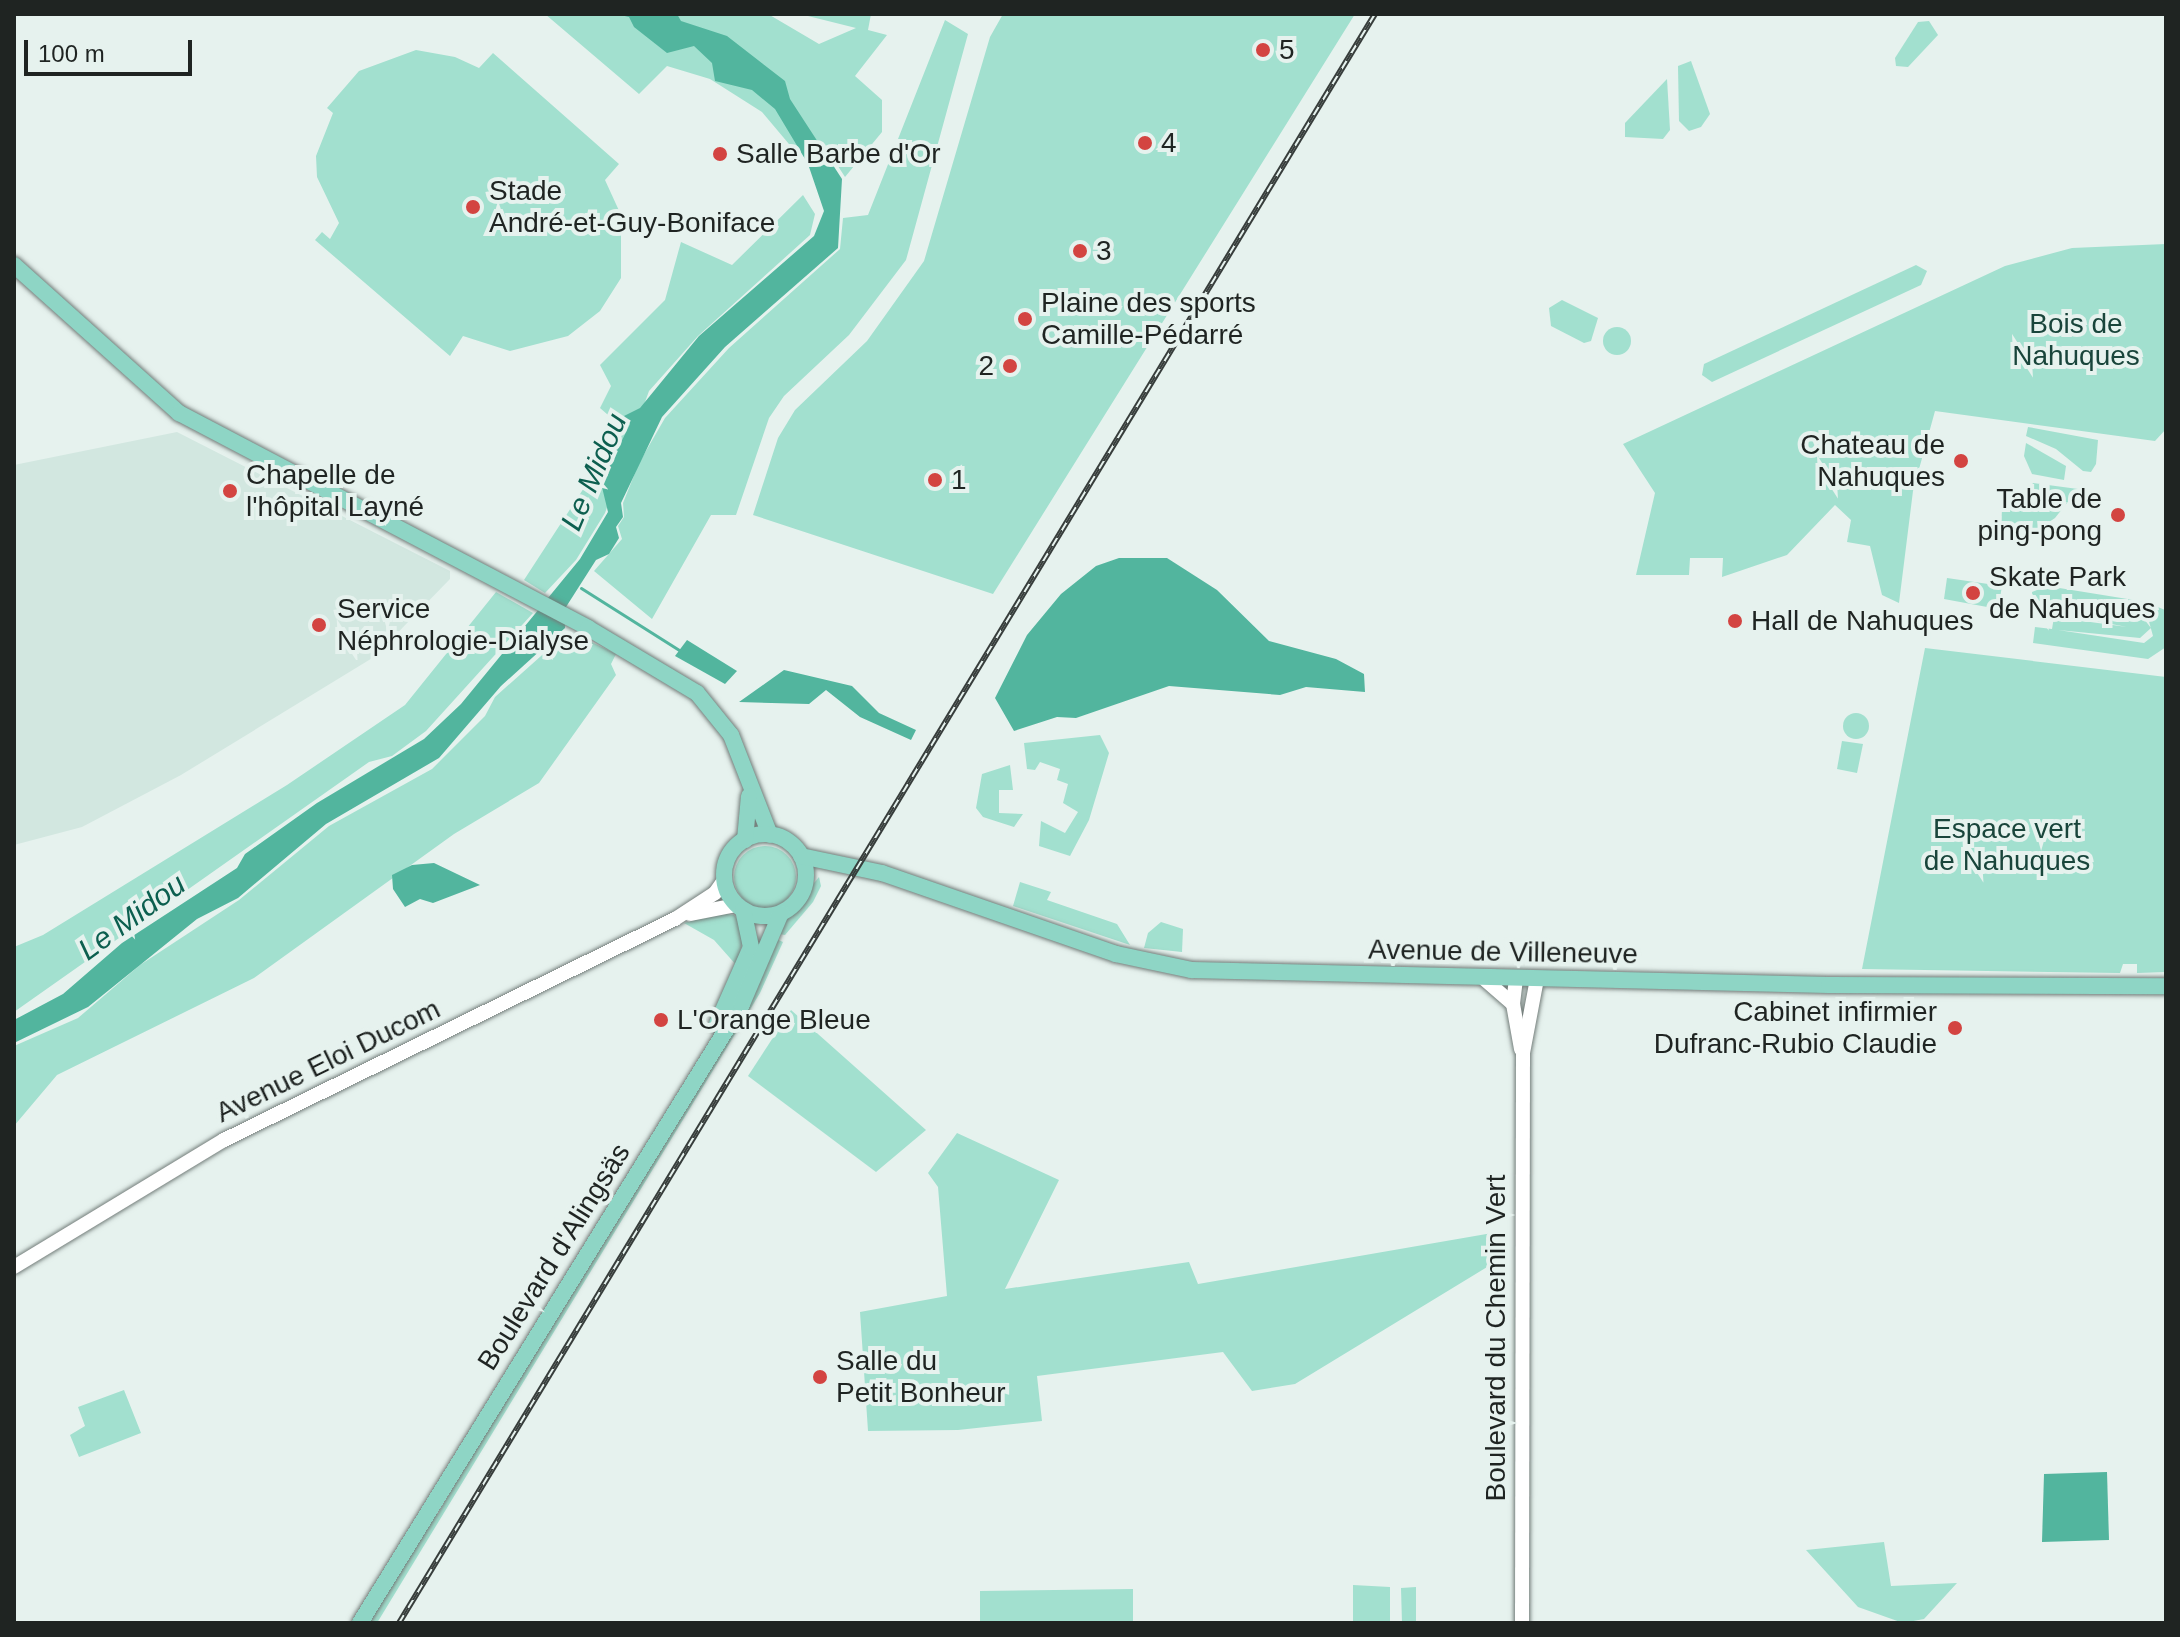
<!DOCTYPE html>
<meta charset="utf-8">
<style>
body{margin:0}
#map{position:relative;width:2180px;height:1637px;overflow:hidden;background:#e6f2ee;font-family:Arial,sans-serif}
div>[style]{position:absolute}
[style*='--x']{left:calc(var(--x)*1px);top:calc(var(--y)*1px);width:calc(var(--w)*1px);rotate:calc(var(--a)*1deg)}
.built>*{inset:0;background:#d2e7e0}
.green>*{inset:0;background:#a2e0cf}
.round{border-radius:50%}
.water>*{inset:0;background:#52b59e}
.stream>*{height:3px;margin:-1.5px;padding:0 1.5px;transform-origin:1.5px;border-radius:1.5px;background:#52b59e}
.roads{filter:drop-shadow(0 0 2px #737d7a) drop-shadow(0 0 2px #737d7a)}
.minor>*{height:14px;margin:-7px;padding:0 7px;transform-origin:7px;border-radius:7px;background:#fff}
.major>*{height:16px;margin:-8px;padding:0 8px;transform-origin:8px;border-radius:8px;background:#8ed5c5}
.major>.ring{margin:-8px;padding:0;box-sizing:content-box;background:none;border:16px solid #8ed5c5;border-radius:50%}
.rail>*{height:6px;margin-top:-3px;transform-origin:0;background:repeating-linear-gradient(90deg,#e6f2ee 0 9px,#373d3b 0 18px);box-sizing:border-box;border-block:2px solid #373d3b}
.dots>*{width:22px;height:22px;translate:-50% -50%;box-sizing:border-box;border:4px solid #e6f2ee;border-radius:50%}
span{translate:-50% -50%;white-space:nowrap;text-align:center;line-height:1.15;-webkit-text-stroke:8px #e6f2ee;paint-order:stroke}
.poi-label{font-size:28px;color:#1f2422}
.left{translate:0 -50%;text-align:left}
.right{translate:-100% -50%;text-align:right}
.park-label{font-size:28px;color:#19453b}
.street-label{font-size:28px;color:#1f2422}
.water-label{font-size:30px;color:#0c5f4f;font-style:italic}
.frame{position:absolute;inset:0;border:16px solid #1f2422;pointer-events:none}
.scale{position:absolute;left:24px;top:40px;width:168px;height:36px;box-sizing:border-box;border:4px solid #1f2422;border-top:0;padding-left:10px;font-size:24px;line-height:28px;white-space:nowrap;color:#1f2422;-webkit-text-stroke:6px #e6f2ee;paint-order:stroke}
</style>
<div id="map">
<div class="built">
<i style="clip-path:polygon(177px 432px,450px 571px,450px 579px,374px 657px,181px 775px,82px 827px,14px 845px,14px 465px)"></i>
</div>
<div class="green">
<i style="clip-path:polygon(545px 14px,768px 14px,819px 44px,856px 28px,800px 14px,871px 14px,868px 30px,887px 35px,855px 76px,882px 100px,882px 132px,845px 177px,827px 149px,794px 150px,762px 112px,710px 79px,667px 66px,639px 94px)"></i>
<i style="clip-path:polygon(1003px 14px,1355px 14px,993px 594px,753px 515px,778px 438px,795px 410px,867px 341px,924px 261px,990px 37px)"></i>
<i style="clip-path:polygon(945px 20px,968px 34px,906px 260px,849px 335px,784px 396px,769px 418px,736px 515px,711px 515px,652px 619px,594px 571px,622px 539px,618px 526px,624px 517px,623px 503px,639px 463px,665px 418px,729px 348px,840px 249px,843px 218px,868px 215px)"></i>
<i style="clip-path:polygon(1929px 21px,1938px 35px,1908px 67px,1896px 66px,1895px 58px,1918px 22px)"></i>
<i style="clip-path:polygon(416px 50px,455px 57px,479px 68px,493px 53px,619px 164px,605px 180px,621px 215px,621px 278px,600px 311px,568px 336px,510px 351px,463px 336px,450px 356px,315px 240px,322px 232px,330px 239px,339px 223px,317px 177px,316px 156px,333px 113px,327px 108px,359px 71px)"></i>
<i style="clip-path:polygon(1691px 61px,1710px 114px,1701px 127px,1689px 131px,1679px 121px,1678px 66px)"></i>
<i style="clip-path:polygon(1667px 79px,1670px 130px,1663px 139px,1625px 137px,1625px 123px)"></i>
<i style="clip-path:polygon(803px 195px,815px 214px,810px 235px,698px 336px,649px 391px,605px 513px,576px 560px,545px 593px,524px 580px,623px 428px,600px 408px,611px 386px,600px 365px,665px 300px,681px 242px,732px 265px)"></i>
<i style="clip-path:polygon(2166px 244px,2166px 429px,2155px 441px,1935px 411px,1913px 491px,1899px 603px,1882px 595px,1870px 546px,1847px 542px,1851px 520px,1835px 505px,1787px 555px,1722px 577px,1723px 558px,1690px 558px,1689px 575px,1636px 575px,1655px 493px,1623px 444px,2005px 266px,2072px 248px)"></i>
<i style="clip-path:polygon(1916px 265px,1927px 271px,1921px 285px,1712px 382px,1702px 375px,1704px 364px)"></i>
<i style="clip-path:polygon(1562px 300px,1598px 318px,1591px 341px,1584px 343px,1551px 326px,1549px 308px)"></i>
<i class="round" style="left:1603px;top:327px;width:28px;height:28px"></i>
<i style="clip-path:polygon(2028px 427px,2098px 440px,2096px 464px,2091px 472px,2083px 471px,2056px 449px,2026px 436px)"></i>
<i style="clip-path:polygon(2026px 443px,2066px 466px,2064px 480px,2032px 474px,2024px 456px)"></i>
<i style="clip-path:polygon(2033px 483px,2078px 489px,2055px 518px,2034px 532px,2001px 533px,2002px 508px,2017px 511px)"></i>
<i style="clip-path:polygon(1947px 578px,2002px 586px,1998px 609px,1944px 599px)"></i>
<i style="clip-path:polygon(evenodd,2047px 586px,2146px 602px,2165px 610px,2166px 647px,2148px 659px,2033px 643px,2035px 627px,2052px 629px,2054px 617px,2127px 627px,2033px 609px,2032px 592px,2047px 586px,2053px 599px,2148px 618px,2153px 636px,2144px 643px,2058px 630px,2140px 638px,2151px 628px,2144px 619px,2053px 604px,2053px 599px)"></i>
<i style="clip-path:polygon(496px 592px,533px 613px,426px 731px,392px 756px,369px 762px,14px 1012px,14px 947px,43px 935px,287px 785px,405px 705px)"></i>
<i style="clip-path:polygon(569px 631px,616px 654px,611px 664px,616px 675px,539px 783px,454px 834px,254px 978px,57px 1075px,14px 1126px,14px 1046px,78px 1018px,140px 965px,239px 900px,329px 826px,432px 769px,485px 716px,495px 697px)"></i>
<i style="clip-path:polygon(1925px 648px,2166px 677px,2166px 972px,2137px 973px,2137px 964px,2123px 964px,2120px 973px,1862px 969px)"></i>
<i class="round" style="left:1843px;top:713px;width:26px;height:26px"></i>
<i style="clip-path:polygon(1100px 735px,1109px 753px,1089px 820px,1070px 856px,1039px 846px,1041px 821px,1065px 833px,1078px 812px,1063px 803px,1068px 784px,1057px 780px,1060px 769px,1040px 762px,1035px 770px,1027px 769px,1024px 743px)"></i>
<i style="clip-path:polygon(1842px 741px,1863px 744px,1857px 773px,1837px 769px)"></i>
<i style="clip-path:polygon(1010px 765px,1013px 790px,999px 790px,999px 813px,1023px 814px,1014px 827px,983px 817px,976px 808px,982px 774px)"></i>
<i class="round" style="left:734px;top:846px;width:62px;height:62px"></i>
<i style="clip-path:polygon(819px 877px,821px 886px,813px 902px,785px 935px,773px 933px)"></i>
<i style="clip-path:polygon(1020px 882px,1051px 892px,1047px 900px,1117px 924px,1130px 945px,1013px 906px)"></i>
<i style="clip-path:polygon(721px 913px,734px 915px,745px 929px,737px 966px,714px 940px,684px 923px)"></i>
<i style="clip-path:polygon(1161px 922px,1183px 929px,1182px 952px,1144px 948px,1148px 933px)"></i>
<i style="clip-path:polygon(772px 937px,783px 942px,760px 993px,377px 1623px,365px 1623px,431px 1515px,438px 1514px,447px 1498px)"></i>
<i style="clip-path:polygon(791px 1010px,926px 1130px,876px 1172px,748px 1076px)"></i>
<i style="clip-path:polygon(957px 1133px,1059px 1180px,1005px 1289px,1189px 1262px,1198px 1284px,1498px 1232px,1497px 1261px,1295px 1384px,1252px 1391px,1223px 1352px,1037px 1376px,1042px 1421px,958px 1430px,868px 1431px,860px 1312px,947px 1296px,938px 1187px,928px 1173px)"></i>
<i style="clip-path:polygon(124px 1390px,141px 1433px,79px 1457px,70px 1435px,85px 1426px,78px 1407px)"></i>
<i style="clip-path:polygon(1884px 1542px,1891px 1586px,1957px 1583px,1924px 1619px,1903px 1623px,1858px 1607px,1806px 1550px)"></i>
<i style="clip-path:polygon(1353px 1585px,1390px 1587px,1390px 1623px,1353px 1623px)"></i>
<i style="clip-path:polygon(1416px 1587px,1416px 1622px,1402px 1623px,1401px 1588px)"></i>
<i style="clip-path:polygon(1133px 1589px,1133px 1623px,980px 1623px,980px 1591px)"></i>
</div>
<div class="water">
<i style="clip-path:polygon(616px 14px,677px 14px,681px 21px,727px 36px,785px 81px,790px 99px,842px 179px,838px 248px,725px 347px,662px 417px,621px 503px,623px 517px,616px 527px,619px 538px,609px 554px,596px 560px,566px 607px,565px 628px,501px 686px,439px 758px,326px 824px,238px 898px,197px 919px,88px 1007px,14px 1043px,14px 1020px,63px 994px,122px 943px,237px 868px,245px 854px,317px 803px,424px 739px,461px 704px,580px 559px,608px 512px,601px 483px,630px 424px,624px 416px,640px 408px,699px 336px,814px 236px,824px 211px,808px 164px,775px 109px,752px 90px,715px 81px,712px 63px,694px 46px,667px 53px,634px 27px,629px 17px)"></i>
<i style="clip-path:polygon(1119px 558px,1167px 558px,1217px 590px,1269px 641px,1336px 659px,1364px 674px,1365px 692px,1306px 687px,1280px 695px,1169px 686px,1076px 718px,1057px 717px,1014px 731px,995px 698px,1027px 635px,1061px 594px,1096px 566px)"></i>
<i style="clip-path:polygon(687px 640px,737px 671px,725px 684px,675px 656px)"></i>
<i style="clip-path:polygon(784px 670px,852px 686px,879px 713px,916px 730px,911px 740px,860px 717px,826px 690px,809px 704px,739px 702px)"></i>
<i style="clip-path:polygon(434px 863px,480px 885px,433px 903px,420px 899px,405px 907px,393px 889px,392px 875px,412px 865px)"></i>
<i style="clip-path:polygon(2107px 1472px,2109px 1540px,2042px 1542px,2044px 1474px)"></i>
</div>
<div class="stream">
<i style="--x:581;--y:588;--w:116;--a:32.3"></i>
</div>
<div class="roads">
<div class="minor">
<i style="--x:690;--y:914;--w:47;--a:-11.1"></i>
<i style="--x:1483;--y:978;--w:40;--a:41"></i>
<i style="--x:1516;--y:979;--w:25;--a:97"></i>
<i style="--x:1513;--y:1004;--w:46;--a:79.9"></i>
<i style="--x:14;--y:1267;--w:245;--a:-31.2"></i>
<i style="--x:224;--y:1140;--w:502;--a:-26.11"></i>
<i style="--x:675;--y:919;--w:48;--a:-33"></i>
<i style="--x:715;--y:893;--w:16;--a:-55"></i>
<i style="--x:1522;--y:1623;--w:570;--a:-89.9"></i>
<i style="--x:1523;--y:1053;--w:75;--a:-79.3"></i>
</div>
<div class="major">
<i style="--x:14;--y:265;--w:222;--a:41.9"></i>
<i style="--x:179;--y:413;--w:462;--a:27.7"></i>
<i style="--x:588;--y:628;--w:127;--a:30.8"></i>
<i style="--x:697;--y:693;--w:54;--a:51"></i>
<i style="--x:731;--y:735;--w:107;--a:68.7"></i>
<i class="ring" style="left:724px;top:834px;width:66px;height:66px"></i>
<i style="--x:745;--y:840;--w:44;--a:-84.8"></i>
<i style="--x:801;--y:856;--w:83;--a:11.9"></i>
<i style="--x:882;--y:873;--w:248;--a:19.1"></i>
<i style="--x:1116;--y:954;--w:77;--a:12"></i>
<i style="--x:1191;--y:970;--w:638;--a:1.35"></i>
<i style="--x:1829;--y:985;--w:337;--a:0.2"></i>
<i style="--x:717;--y:1024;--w:84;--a:-66.2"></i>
<i style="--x:751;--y:947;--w:38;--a:-102"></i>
<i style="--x:360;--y:1623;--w:727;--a:-58.32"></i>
<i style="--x:742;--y:1004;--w:99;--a:-66.8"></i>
</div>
</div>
<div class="rail">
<i style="--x:399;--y:1623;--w:1882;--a:-58.76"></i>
</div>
<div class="dots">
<i style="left:1263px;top:50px;background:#d34441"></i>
<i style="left:1145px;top:143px;background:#d34441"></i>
<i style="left:720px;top:154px;background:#d34441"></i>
<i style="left:473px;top:207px;background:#d34441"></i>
<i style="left:1080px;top:251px;background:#d34441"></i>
<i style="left:1025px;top:319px;background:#d34441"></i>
<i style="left:1010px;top:366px;background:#d34441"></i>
<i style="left:1961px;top:461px;background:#d34441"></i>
<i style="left:935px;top:480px;background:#d34441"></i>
<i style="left:230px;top:491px;background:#d34441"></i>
<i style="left:2118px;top:515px;background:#d34441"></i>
<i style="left:1973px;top:593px;background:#d34441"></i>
<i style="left:1735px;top:621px;background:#d34441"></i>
<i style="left:319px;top:625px;background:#d34441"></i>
<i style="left:661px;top:1020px;background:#d34441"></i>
<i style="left:1955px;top:1028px;background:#d34441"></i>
<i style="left:820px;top:1377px;background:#d34441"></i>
</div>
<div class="poi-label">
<span class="left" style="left:1279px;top:50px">5</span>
<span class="left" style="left:1161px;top:143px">4</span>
<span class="left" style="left:736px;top:154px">Salle Barbe d'Or</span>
<span class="left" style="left:489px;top:207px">Stade<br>André-et-Guy-Boniface</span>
<span class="left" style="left:1096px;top:251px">3</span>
<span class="left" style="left:1041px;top:319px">Plaine des sports<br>Camille-Pédarré</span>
<span class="right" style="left:994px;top:366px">2</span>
<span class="right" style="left:1945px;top:461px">Chateau de<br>Nahuques</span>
<span class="left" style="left:246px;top:491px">Chapelle de<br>l'hôpital Layné</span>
<span class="left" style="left:951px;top:480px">1</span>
<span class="right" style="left:2102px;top:515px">Table de<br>ping-pong</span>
<span class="left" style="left:1989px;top:593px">Skate Park<br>de Nahuques</span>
<span class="left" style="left:337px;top:625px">Service<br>Néphrologie-Dialyse</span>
<span class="left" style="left:1751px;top:621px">Hall de Nahuques</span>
<span class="right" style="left:1937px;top:1028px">Cabinet infirmier<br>Dufranc-Rubio Claudie</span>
<span class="left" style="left:677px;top:1020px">L'Orange Bleue</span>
<span class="left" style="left:836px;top:1377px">Salle du<br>Petit Bonheur</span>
</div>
<div class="park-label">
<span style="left:2076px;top:340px">Bois de<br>Nahuques</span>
<span style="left:2007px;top:845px">Espace vert<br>de Nahuques</span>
</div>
<div class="street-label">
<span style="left:1503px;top:952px;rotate:1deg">Avenue de Villeneuve</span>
<span style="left:328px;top:1061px;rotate:-26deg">Avenue Eloi Ducom</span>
<span style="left:554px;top:1257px;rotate:-58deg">Boulevard d'Alingsäs</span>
<span style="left:1496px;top:1338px;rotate:-90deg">Boulevard du Chemin Vert</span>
</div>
<div class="water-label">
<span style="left:594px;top:472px;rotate:-67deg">Le Midou</span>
<span style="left:132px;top:917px;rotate:-36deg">Le Midou</span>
</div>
<div class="frame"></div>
<div class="scale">100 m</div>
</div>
